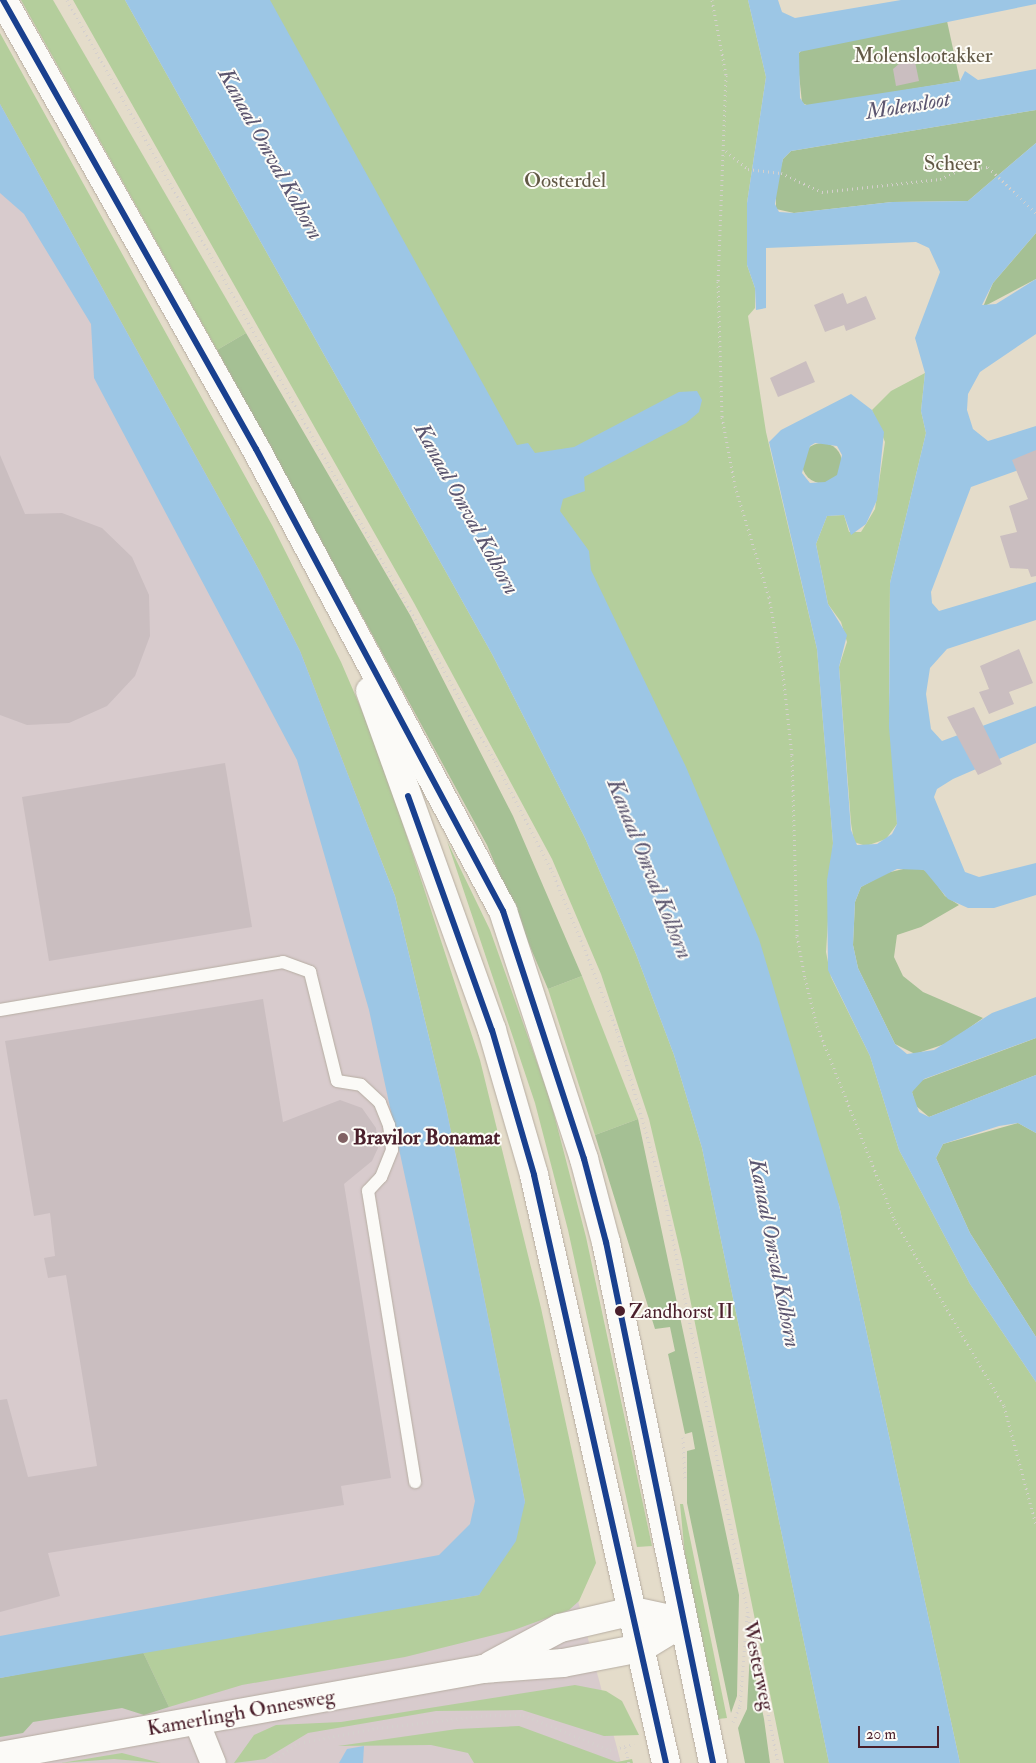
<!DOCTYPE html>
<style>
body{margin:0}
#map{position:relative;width:1036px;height:1763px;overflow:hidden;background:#e4dcca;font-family:"IM FELL Double Pica",serif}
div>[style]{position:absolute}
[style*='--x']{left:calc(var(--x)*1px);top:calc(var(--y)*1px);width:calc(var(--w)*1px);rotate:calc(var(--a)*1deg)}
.industrial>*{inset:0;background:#d8cbcd}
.green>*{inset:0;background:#b4ce9c}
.forest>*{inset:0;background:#a5c094}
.round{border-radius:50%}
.water>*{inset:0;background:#9cc6e5}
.building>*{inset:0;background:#cabec0}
.path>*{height:3px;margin-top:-1.5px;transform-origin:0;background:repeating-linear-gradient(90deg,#d5d0cd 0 1px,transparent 0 5px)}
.roads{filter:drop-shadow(0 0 1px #b6ada2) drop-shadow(0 0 1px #b6ada2)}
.lane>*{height:12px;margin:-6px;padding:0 6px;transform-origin:6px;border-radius:6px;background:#fbfaf7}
.street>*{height:25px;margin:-12.5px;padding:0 12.5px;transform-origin:12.5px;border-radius:12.5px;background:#fbfaf7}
.primary>*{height:28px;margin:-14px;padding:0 14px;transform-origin:14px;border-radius:14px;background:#fbfaf7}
.bus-1>*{height:6px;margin:-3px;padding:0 3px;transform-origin:3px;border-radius:3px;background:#19408f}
.dots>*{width:14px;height:14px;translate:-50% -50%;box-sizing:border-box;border:2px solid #fdfcf7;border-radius:50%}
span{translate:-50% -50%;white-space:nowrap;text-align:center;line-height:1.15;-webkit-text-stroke:4px #fdfcf7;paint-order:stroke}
.bus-label{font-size:20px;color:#4a1f2b}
.left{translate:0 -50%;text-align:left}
.park-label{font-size:21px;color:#615845}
.poi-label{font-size:21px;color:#4a1f2b;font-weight:700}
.street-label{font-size:21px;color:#4a1f2b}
.water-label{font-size:22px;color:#5c5670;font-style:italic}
.scale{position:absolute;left:858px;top:1726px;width:81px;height:22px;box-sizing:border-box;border:2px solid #4a1f2b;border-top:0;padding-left:6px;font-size:15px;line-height:18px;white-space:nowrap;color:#4a1f2b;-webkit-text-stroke:4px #fdfcf7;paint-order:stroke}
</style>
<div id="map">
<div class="industrial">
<i style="clip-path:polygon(0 66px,335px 686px,621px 1763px,0 1763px)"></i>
</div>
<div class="green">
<i style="clip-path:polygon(21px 0,53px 0,246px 333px,217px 350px)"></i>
<i style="clip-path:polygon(73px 0,125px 0,492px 654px,585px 838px,636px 954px,674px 1055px,702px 1148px,829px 1763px,784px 1763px,682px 1259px,649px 1119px,601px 974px,552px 859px,414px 603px)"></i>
<i style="clip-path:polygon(266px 0,748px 0,766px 77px,747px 203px,747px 265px,755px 288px,755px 308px,748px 316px,766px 432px,817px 649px,833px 843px,826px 952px,831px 977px,870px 1056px,899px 1150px,970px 1284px,1036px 1382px,1036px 1763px,960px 1763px,839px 1205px)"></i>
<i style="clip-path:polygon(0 33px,272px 525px,341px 662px,378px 748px,480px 1060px,541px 1308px,596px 1563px,579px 1601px,569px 1610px,514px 1630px,405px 1657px,242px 1685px,169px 1707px,142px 1650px,479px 1595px,525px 1502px,447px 1112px,395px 896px,300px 651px,259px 570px,0 104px)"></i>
<i style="clip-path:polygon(925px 373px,921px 411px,926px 433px,890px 583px,889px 692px,897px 824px,886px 839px,866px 846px,854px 842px,851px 823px,839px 667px,847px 642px,841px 622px,828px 604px,816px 544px,827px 516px,844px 515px,849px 532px,861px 532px,866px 524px,875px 509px,885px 442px,872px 410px,891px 391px)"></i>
<i style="clip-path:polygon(447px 841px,490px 930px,550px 1099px,586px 1237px,652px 1546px,637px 1547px,568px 1230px,535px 1103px)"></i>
<i style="clip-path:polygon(582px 976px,638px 1119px,595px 1135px,548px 989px)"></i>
<i style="clip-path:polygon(680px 1504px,683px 1504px,727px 1718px,718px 1719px,686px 1566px)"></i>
<i style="clip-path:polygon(575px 1685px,606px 1691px,622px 1701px,639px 1735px,604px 1736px,522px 1710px,436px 1711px,308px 1733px,265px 1759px,234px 1763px,254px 1735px,276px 1725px,341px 1722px)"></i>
<i style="clip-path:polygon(519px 1726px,617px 1762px,632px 1759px,633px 1763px,474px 1763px,468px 1753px,431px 1745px,338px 1746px,457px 1729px)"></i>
<i style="clip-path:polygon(122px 1753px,161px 1763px,114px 1759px,61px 1763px)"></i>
</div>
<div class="forest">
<i style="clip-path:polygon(947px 21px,960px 81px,809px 106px,802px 103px,797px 55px,803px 49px)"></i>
<i style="clip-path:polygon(1036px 110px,1036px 143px,968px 201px,892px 202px,794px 213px,776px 209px,776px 185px,783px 159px,791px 151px)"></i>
<i style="clip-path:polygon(1036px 233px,1036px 279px,983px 307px,993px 283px)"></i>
<i style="clip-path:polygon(246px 333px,410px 615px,513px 816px,582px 976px,548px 989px,487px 845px,217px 350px)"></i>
<i class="round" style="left:802px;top:443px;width:40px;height:40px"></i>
<i style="clip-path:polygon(912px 867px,927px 871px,945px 896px,959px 905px,921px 927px,897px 935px,894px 957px,903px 976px,923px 992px,983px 1018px,948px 1043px,915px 1054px,895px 1044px,858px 968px,853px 945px,855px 902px,861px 887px,886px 873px)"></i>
<i style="clip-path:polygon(1036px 1038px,1036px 1075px,929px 1117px,916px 1106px,912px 1092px,917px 1082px)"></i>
<i style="clip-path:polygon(638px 1119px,739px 1595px,737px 1696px,731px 1713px,687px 1503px,687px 1451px,695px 1449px,692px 1432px,685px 1434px,668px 1354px,675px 1351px,670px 1327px,655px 1329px,595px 1135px)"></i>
<i style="clip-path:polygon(1018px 1123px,1036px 1133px,1036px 1337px,970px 1233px,936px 1158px,943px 1144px)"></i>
<i style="clip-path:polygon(142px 1650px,169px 1707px,144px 1715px,122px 1708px,33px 1722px,23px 1733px,0 1737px,0 1678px)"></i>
<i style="clip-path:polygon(750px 1651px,764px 1719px,770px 1763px,745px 1763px,738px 1728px,747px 1709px)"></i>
</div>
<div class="water">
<i style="clip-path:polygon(125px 0,270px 0,517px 445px,528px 443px,535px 453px,574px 447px,679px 392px,697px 391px,702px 400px,699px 412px,686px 423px,584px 477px,585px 491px,563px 499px,560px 511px,589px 551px,591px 570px,686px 767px,759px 939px,839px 1205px,960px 1763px,829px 1763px,702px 1148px,674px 1055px,636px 954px,585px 838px,492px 654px)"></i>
<i style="clip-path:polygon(evenodd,748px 0,778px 0,782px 12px,795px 18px,901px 0,1036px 0,1036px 4px,799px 52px,800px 98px,805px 105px,960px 81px,965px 71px,978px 80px,1036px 69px,1036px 110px,791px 151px,783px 159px,775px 204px,779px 212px,794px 213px,892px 202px,968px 201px,1036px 143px,1036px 233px,993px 283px,982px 305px,996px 304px,1036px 279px,1036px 334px,980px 372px,968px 394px,967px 410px,973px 429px,988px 441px,1036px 426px,1036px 464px,971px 487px,931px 592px,932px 603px,939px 611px,1036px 582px,1036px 620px,947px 649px,930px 668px,926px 694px,931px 729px,942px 741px,1036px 706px,1036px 743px,953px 779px,937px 789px,934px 797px,965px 872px,979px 877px,1036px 863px,1036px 895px,994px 908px,968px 908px,948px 899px,924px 870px,897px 869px,861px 887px,855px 902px,853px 945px,858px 968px,895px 1044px,907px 1054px,934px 1050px,992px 1013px,1036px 997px,1036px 1038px,924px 1079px,912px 1092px,919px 1112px,929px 1117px,1036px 1075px,1036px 1133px,1018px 1123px,999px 1126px,943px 1144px,936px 1158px,970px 1233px,1036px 1337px,1036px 1382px,970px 1284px,899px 1150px,870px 1056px,828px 970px,827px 880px,833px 843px,817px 649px,769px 442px,781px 430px,851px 394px,872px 410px,884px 432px,877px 500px,866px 524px,851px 535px,844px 515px,827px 516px,816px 544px,828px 604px,847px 635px,839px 667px,851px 830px,857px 845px,877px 844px,892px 834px,897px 824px,889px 727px,890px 583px,926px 433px,921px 411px,925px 373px,915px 338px,940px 272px,929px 248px,916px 242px,766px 248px,766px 308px,756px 310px,755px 288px,747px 265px,747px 203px,766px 77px,748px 0,815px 443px,837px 446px,842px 455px,837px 475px,825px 482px,810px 483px,802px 473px,810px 446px,815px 443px)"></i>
<i style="clip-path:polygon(0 104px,259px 570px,300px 651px,395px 896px,447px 1112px,525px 1502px,516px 1541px,479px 1595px,0 1678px,0 1636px,439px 1555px,470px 1524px,475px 1501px,369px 1010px,297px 760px,94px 378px,91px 324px,24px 214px,0 193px)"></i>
<i style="clip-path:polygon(364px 1746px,363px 1763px,339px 1763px,347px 1749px)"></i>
</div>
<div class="building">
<i style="clip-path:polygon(913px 52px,919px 81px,896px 86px,893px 69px)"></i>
<i style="clip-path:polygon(843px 293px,847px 304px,866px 296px,876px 319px,846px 331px,844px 325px,825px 332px,814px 305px)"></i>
<i style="clip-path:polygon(806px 361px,815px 382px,778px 397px,770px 378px)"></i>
<i style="clip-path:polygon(1036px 450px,1036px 576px,1031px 577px,1028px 569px,1010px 568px,1000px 536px,1017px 532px,1009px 506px,1028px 499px,1012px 460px)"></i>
<i style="clip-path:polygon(0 455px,25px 514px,62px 513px,102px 528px,132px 557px,149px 595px,150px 636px,135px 676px,107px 706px,69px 723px,27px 725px,0 715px)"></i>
<i style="clip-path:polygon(1019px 649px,1033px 683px,1009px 692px,1014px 704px,989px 714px,979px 692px,989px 689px,980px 666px)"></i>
<i style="clip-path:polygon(974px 707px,1002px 764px,978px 775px,947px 717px)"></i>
<i style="clip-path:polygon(225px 763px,252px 927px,49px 961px,22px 797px)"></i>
<i style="clip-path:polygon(263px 999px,283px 1122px,340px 1100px,362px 1108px,376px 1128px,378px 1148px,372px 1161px,344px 1184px,391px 1478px,341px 1486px,344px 1505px,48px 1553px,60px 1596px,0 1612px,0 1400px,7px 1399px,28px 1477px,97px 1466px,66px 1275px,48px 1278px,44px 1258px,55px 1256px,50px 1213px,34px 1216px,5px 1041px)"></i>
</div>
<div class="path">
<i style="--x:67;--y:0;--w:873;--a:60.65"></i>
<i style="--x:495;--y:761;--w:124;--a:62.6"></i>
<i style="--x:552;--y:871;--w:80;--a:67.3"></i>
<i style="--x:583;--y:945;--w:92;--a:68.4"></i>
<i style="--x:617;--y:1031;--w:171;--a:74"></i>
<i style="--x:664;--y:1195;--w:579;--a:78.65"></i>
<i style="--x:712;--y:0;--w:76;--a:79.4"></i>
<i style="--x:726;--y:75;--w:206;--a:92.2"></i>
<i style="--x:718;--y:281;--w:136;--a:88.3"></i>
<i style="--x:722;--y:417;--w:70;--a:79.3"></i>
<i style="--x:735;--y:486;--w:116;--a:73"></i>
<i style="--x:769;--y:597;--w:78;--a:79.7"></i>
<i style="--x:783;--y:674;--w:81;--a:83.7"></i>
<i style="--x:792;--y:755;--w:181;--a:88.4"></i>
<i style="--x:797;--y:936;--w:43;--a:79.2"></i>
<i style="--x:805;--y:978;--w:49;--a:76"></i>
<i style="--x:817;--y:1026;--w:208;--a:68.2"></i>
<i style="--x:894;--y:1219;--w:217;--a:59.5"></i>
<i style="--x:1004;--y:1406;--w:123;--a:74.9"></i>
<i style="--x:726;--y:151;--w:28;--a:39"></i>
<i style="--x:748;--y:169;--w:33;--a:7"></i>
<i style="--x:781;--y:173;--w:45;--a:24.9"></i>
<i style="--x:822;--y:192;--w:119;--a:-6.3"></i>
<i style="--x:940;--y:179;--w:23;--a:-25"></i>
<i style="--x:961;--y:169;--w:27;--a:-4"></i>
<i style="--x:988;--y:167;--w:66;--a:43.8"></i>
<i style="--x:683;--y:1437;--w:44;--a:87.4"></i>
<i style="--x:733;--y:1722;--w:17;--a:-66"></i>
<i style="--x:740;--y:1706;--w:91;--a:-85.6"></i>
<i style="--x:625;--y:1747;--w:16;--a:76"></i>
<i style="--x:271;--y:1763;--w:34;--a:-36"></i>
<i style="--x:299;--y:1743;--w:79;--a:-10.9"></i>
<i style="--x:377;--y:1728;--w:114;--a:-6.6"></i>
<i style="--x:490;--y:1715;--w:33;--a:0"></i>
<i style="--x:523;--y:1715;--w:94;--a:21.9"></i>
<i style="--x:610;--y:1750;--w:25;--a:-14"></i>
</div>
<div class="roads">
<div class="lane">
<i style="--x:0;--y:1010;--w:287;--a:-9.6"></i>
<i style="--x:283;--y:962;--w:29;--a:20"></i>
<i style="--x:310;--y:972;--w:112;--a:76.1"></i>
<i style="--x:337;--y:1081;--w:24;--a:9"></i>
<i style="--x:361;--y:1085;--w:26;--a:43"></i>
<i style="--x:380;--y:1103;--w:24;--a:68"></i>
<i style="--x:389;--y:1125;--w:25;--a:83"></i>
<i style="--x:392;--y:1150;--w:29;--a:112"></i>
<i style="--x:381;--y:1177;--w:19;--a:133"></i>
<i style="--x:368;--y:1191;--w:295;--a:80.8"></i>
</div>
<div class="street">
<i style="--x:196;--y:1721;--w:45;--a:68"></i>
</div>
<div class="primary">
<i style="--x:3;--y:0;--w:515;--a:60.6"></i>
<i style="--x:256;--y:449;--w:524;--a:61.87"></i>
<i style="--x:503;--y:911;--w:261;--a:71.9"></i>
<i style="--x:584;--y:1159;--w:86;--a:75.2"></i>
<i style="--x:606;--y:1242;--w:532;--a:78.39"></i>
<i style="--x:370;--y:691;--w:360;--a:70.2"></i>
<i style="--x:492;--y:1030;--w:151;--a:73.8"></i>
<i style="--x:534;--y:1175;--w:603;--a:77.35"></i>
<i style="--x:491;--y:1665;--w:78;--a:-28.2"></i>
<i style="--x:560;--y:1628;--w:75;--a:-13.1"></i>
<i style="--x:633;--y:1611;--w:52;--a:12.2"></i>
<i style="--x:0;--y:1756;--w:491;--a:-10.2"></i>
<i style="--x:483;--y:1669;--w:80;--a:-4.3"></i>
<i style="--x:563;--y:1663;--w:79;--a:-10.9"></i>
<i style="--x:641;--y:1648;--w:50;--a:-31.2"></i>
</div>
</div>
<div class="bus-1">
<i style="--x:3;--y:0;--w:515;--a:60.6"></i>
<i style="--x:256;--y:449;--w:524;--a:61.87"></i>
<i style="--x:503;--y:911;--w:261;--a:71.9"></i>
<i style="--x:584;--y:1159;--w:86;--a:75.2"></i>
<i style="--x:606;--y:1242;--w:532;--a:78.39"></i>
<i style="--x:408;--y:796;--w:249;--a:70.3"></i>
<i style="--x:492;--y:1030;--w:151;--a:73.8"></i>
<i style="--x:534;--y:1175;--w:603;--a:77.35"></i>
</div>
<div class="dots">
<i style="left:343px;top:1138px;background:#806163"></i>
<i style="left:620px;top:1311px;background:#4a1f2b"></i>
</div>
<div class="bus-label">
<span class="left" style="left:629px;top:1311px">Zandhorst II</span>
</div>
<div class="park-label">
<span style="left:923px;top:56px">Molenslootakker</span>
<span style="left:952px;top:164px">Scheer</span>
<span style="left:565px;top:181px">Oosterdel</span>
</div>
<div class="poi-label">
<span class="left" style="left:353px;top:1138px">Bravilor Bonamat</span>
</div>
<div class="street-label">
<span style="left:758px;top:1666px;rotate:78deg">Westerweg</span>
<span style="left:241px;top:1713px;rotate:-10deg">Kamerlingh Onnesweg</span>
</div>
<div class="water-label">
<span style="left:908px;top:106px;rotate:-9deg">Molensloot</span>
<span style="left:270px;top:154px;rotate:61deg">Kanaal Omval Kolhorn</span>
<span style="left:466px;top:509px;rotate:61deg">Kanaal Omval Kolhorn</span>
<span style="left:649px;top:869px;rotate:68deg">Kanaal Omval Kolhorn</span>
<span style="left:774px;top:1253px;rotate:79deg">Kanaal Omval Kolhorn</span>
</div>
<div class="scale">20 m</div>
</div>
